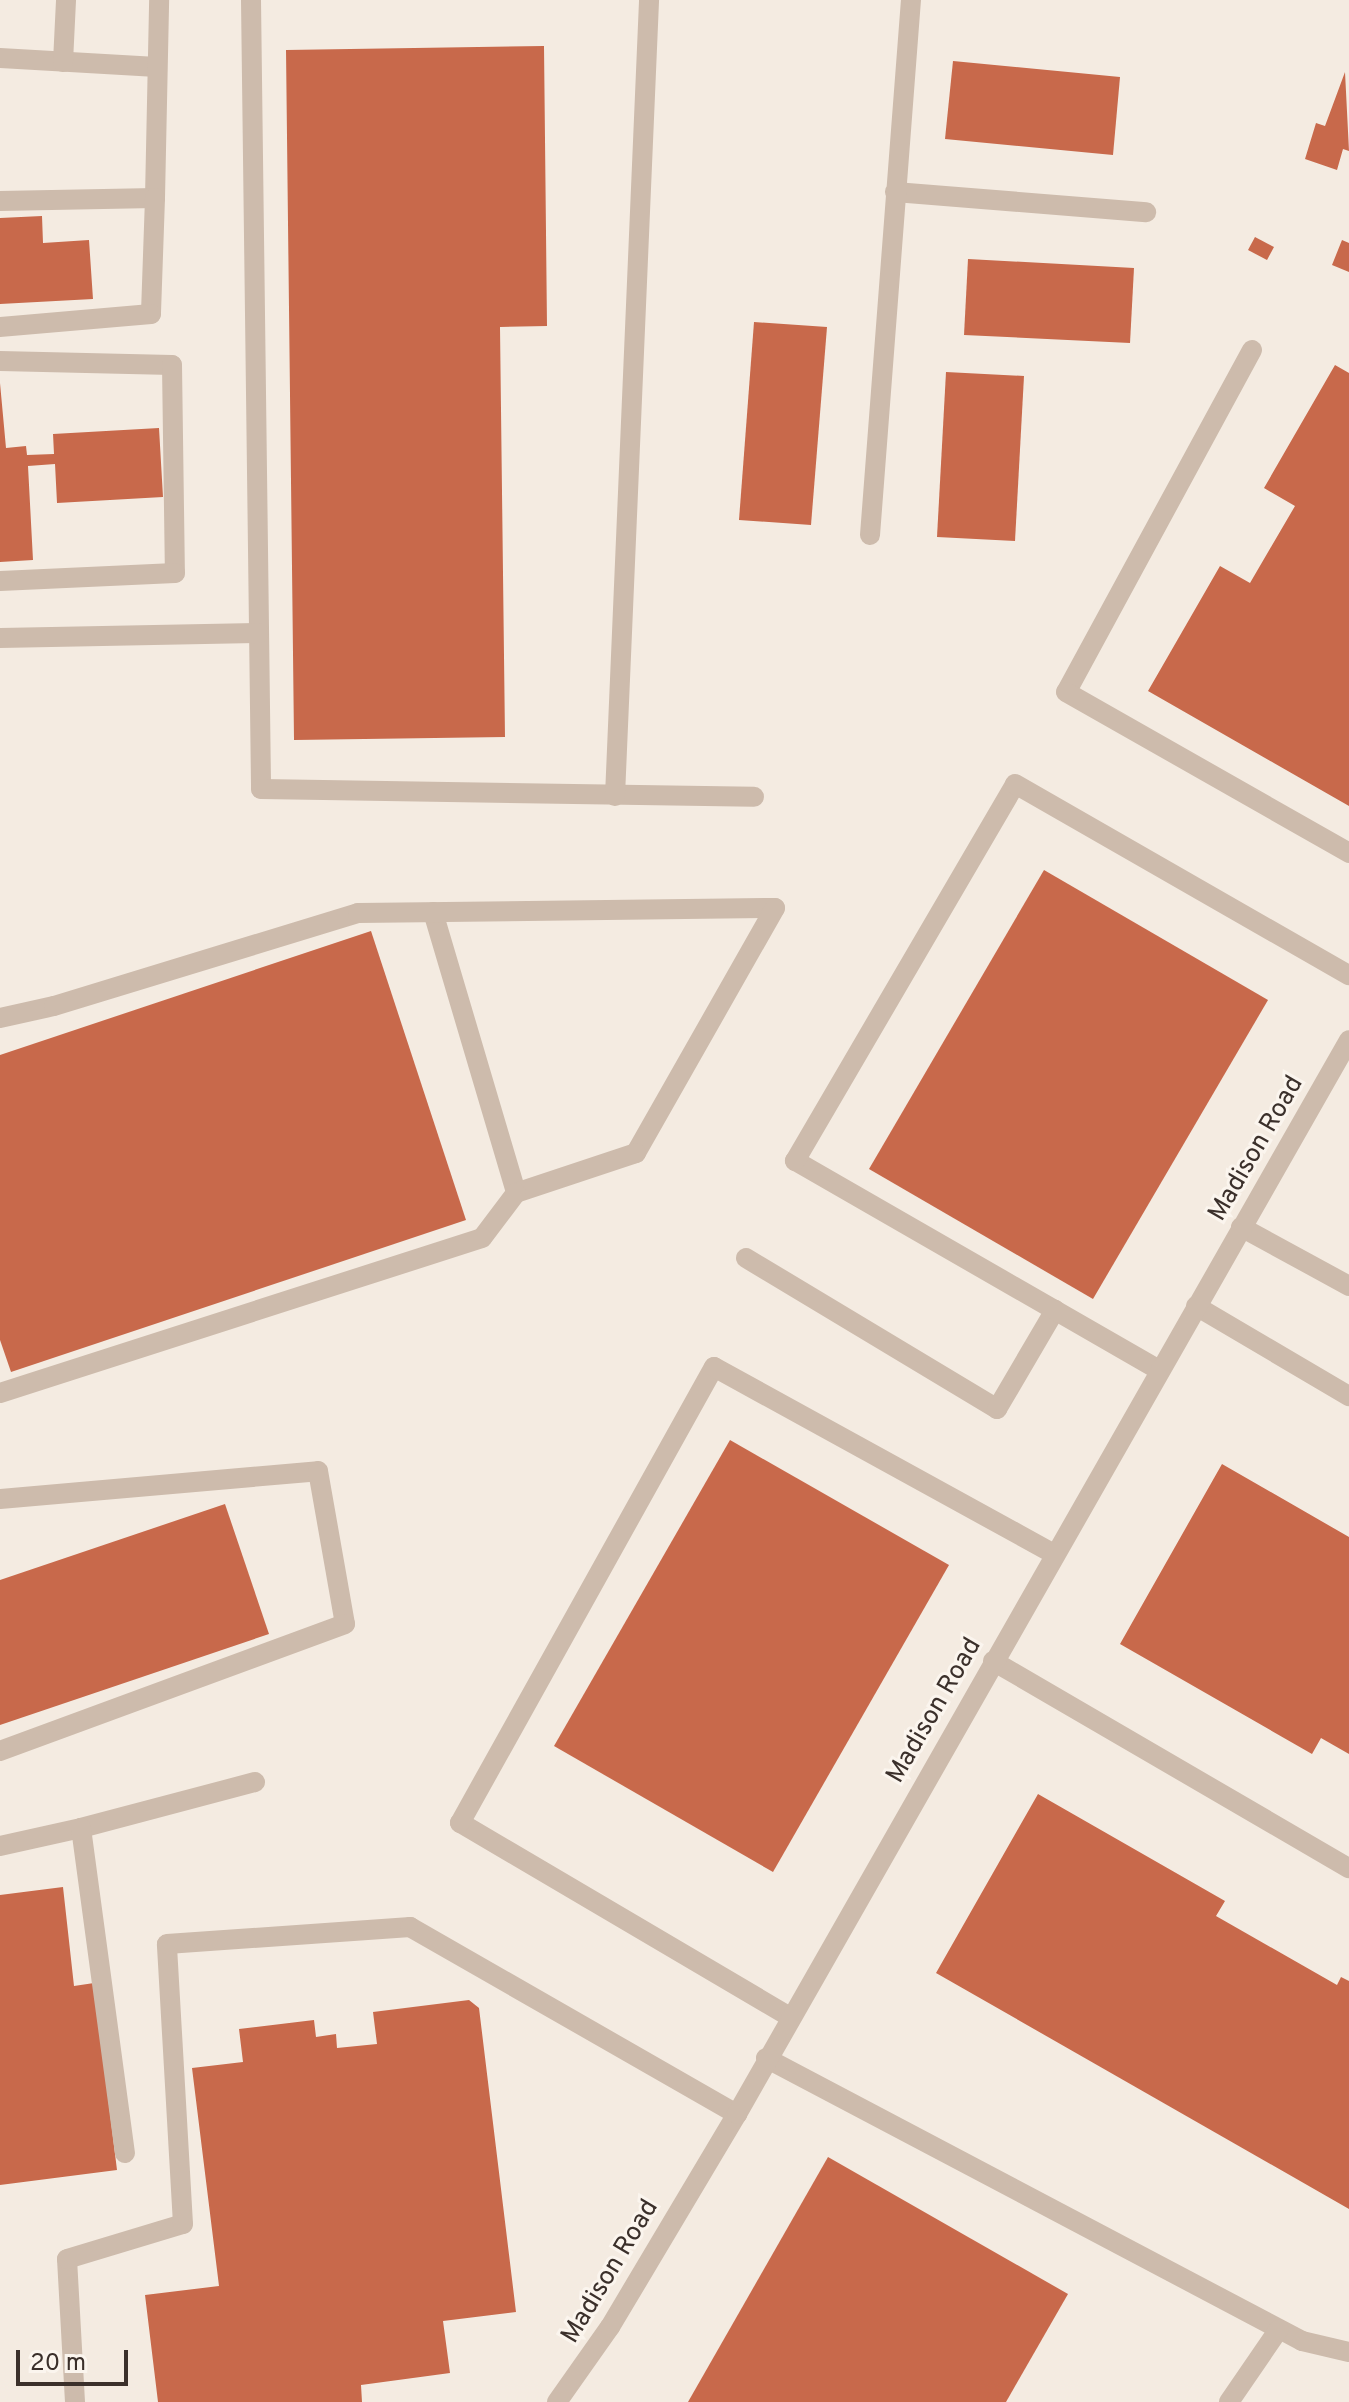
<!DOCTYPE html>
<style>
body{margin:0}
#map{position:relative;width:1349px;height:2402px;overflow:hidden;background:#f4ebe1;font-family:Overpass,sans-serif}
div>[style]{position:absolute}
[style*='--x']{left:calc(var(--x)*1px);top:calc(var(--y)*1px);width:calc(var(--w)*1px);rotate:calc(var(--a)*1deg)}
.building>*{inset:0;background:#c8694b}
.minor>*{height:20px;margin:-10px;padding:0 10px;transform-origin:10px;border-radius:10px;background:#cdbbac}
span{translate:-50% -50%;white-space:nowrap;text-align:center;line-height:1.15;-webkit-text-stroke:6px #fbf5ee;paint-order:stroke}
.street-label{font-size:26px;color:#3b302b}
.scale{position:absolute;left:16px;top:2350px;width:112px;height:36px;box-sizing:border-box;border:4px solid #3b302b;border-top:0;padding-left:10px;font-size:24px;line-height:28px;white-space:nowrap;color:#3b302b;-webkit-text-stroke:6px #fbf5ee;paint-order:stroke}
</style>
<div id="map">
<div class="building">
<i style="clip-path:polygon(544px 46px,547px 326px,500px 327px,505px 737px,294px 740px,286px 50px)"></i>
<i style="clip-path:polygon(953px 61px,1120px 77px,1113px 155px,945px 139px)"></i>
<i style="clip-path:polygon(1345px 72px,1349px 151px,1343px 149px,1337px 170px,1305px 159px,1316px 123px,1325px 126px)"></i>
<i style="clip-path:polygon(42px 216px,43px 243px,89px 240px,93px 299px,0 304px,0 218px)"></i>
<i style="clip-path:polygon(1255px 237px,1274px 247px,1267px 260px,1248px 250px)"></i>
<i style="clip-path:polygon(1342px 240px,1349px 243px,1349px 272px,1332px 265px)"></i>
<i style="clip-path:polygon(968px 259px,1134px 268px,1130px 343px,964px 335px)"></i>
<i style="clip-path:polygon(754px 322px,827px 327px,811px 525px,739px 520px)"></i>
<i style="clip-path:polygon(1335px 365px,1349px 373px,1349px 806px,1148px 691px,1220px 566px,1250px 583px,1295px 506px,1264px 488px)"></i>
<i style="clip-path:polygon(946px 372px,1024px 376px,1015px 541px,937px 537px)"></i>
<i style="clip-path:polygon(0 383px,6px 448px,26px 446px,27px 455px,54px 454px,53px 434px,159px 428px,163px 497px,57px 503px,55px 464px,28px 466px,33px 560px,0 562px)"></i>
<i style="clip-path:polygon(1044px 870px,1268px 1000px,1093px 1299px,869px 1169px)"></i>
<i style="clip-path:polygon(371px 931px,466px 1220px,11px 1372px,0 1340px,0 1055px)"></i>
<i style="clip-path:polygon(730px 1440px,949px 1565px,773px 1872px,554px 1746px)"></i>
<i style="clip-path:polygon(1222px 1464px,1349px 1537px,1349px 1754px,1321px 1738px,1312px 1754px,1120px 1644px)"></i>
<i style="clip-path:polygon(225px 1504px,269px 1634px,0 1725px,0 1580px)"></i>
<i style="clip-path:polygon(1038px 1794px,1225px 1901px,1216px 1916px,1337px 1985px,1341px 1977px,1349px 1981px,1349px 2209px,936px 1973px)"></i>
<i style="clip-path:polygon(63px 1887px,74px 1986px,94px 1983px,117px 2170px,0 2185px,0 1895px)"></i>
<i style="clip-path:polygon(469px 2000px,479px 2008px,516px 2312px,443px 2321px,450px 2373px,361px 2385px,362px 2402px,158px 2402px,145px 2295px,219px 2286px,192px 2068px,243px 2062px,239px 2029px,314px 2020px,316px 2037px,336px 2034px,337px 2048px,377px 2044px,373px 2012px)"></i>
<i style="clip-path:polygon(828px 2157px,1068px 2294px,1006px 2402px,688px 2402px)"></i>
</div>
<div class="minor">
<i style="--x:251;--y:0;--w:789;--a:89.27"></i>
<i style="--x:261;--y:789;--w:493;--a:0.9"></i>
<i style="--x:0;--y:58;--w:157;--a:3.3"></i>
<i style="--x:63;--y:62;--w:62;--a:-87.2"></i>
<i style="--x:895;--y:192;--w:252;--a:4.6"></i>
<i style="--x:155;--y:198;--w:198;--a:-88.8"></i>
<i style="--x:0;--y:201;--w:155;--a:-1.1"></i>
<i style="--x:155;--y:198;--w:116;--a:92"></i>
<i style="--x:151;--y:314;--w:152;--a:175.1"></i>
<i style="--x:1252;--y:350;--w:389;--a:118.5"></i>
<i style="--x:1066;--y:692;--w:326;--a:29.6"></i>
<i style="--x:0;--y:361;--w:172;--a:1.3"></i>
<i style="--x:172;--y:365;--w:208;--a:89.2"></i>
<i style="--x:175;--y:573;--w:175;--a:177.4"></i>
<i style="--x:870;--y:535;--w:537;--a:-85.62"></i>
<i style="--x:0;--y:638;--w:259;--a:-1.1"></i>
<i style="--x:615;--y:796;--w:797;--a:-87.55"></i>
<i style="--x:433;--y:912;--w:293;--a:73.5"></i>
<i style="--x:0;--y:1018;--w:55;--a:-12.5"></i>
<i style="--x:54;--y:1006;--w:318;--a:-17"></i>
<i style="--x:358;--y:913;--w:417;--a:-0.7"></i>
<i style="--x:775;--y:908;--w:282;--a:119.6"></i>
<i style="--x:636;--y:1153;--w:126;--a:161.6"></i>
<i style="--x:516;--y:1193;--w:56;--a:127.1"></i>
<i style="--x:482;--y:1238;--w:506;--a:162.17"></i>
<i style="--x:1241;--y:1227;--w:123;--a:28.6"></i>
<i style="--x:746;--y:1258;--w:293;--a:31"></i>
<i style="--x:997;--y:1409;--w:115;--a:-59.6"></i>
<i style="--x:1196;--y:1306;--w:178;--a:30.5"></i>
<i style="--x:1159;--y:1370;--w:420;--a:-150.1"></i>
<i style="--x:795;--y:1161;--w:436;--a:-59.7"></i>
<i style="--x:1015;--y:784;--w:385;--a:29.8"></i>
<i style="--x:0;--y:1499;--w:319;--a:-5"></i>
<i style="--x:318;--y:1471;--w:155;--a:80"></i>
<i style="--x:345;--y:1624;--w:368;--a:159.8"></i>
<i style="--x:993;--y:1661;--w:412;--a:30.2"></i>
<i style="--x:81;--y:1828;--w:180;--a:-14.8"></i>
<i style="--x:0;--y:1846;--w:83;--a:-12.5"></i>
<i style="--x:81;--y:1828;--w:328;--a:82.3"></i>
<i style="--x:790;--y:2017;--w:383;--a:-149.5"></i>
<i style="--x:460;--y:1823;--w:522;--a:-60.88"></i>
<i style="--x:714;--y:1367;--w:388;--a:28.8"></i>
<i style="--x:766;--y:2058;--w:606;--a:27.83"></i>
<i style="--x:1302;--y:2341;--w:48;--a:13.2"></i>
<i style="--x:75;--y:2402;--w:143;--a:-93.2"></i>
<i style="--x:67;--y:2259;--w:121;--a:-16.8"></i>
<i style="--x:183;--y:2224;--w:280;--a:-93.3"></i>
<i style="--x:167;--y:1944;--w:244;--a:-4"></i>
<i style="--x:410;--y:1927;--w:377;--a:29.8"></i>
<i style="--x:557;--y:2402;--w:92;--a:-54.8"></i>
<i style="--x:610;--y:2327;--w:248;--a:-59.2"></i>
<i style="--x:737;--y:2114;--w:1236;--a:-60.32"></i>
<i style="--x:1229;--y:2402;--w:88;--a:-55.6"></i>
</div>
<div class="street-label">
<span style="left:1257px;top:1149px;rotate:-60deg">Madison Road</span>
<span style="left:935px;top:1711px;rotate:-60deg">Madison Road</span>
<span style="left:611px;top:2272px;rotate:-59deg">Madison Road</span>
</div>
<div class="scale">20 m</div>
</div>
